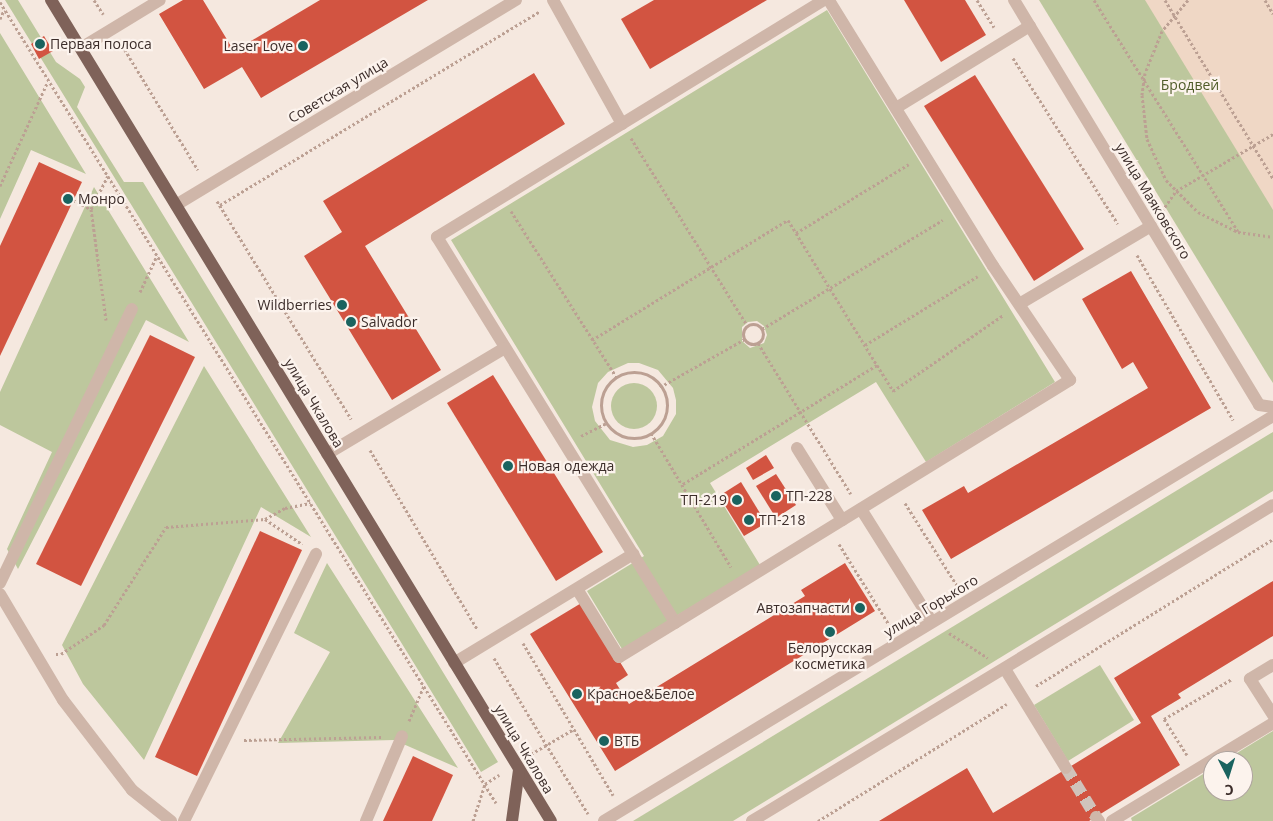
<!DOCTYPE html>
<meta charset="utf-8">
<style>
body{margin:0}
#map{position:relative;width:1273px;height:821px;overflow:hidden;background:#f5e8df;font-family:"Open Sans",sans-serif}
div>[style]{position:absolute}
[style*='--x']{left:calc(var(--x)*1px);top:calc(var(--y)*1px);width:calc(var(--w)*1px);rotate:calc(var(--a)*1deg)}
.green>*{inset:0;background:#bdc79d}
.round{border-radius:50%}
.plaza>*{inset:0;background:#efd7c5}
.building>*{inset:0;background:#d25441}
.minor-tunnel>*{height:12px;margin-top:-6px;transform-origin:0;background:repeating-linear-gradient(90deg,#d0c3bb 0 12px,transparent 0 18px)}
.path>*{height:3px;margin-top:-1.5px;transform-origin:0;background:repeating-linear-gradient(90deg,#bca093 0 2.5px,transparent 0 5px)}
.path>.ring{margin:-1.5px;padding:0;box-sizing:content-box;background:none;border:3px solid #bca093;border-radius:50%}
.minor>*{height:12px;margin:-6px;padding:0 6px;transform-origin:6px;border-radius:6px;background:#cfb6a9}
.major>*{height:12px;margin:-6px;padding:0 6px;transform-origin:6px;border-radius:6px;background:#7f6259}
.dots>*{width:14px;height:14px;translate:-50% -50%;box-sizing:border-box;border:2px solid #fcf3ed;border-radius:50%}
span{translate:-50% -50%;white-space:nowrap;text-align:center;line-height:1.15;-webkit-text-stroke:4.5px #fcf3ed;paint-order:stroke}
.poi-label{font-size:14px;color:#3c2d2a}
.left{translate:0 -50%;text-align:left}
.right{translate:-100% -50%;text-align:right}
.park-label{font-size:14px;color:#505d2a}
.street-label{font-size:14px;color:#3c2d2a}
.north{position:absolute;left:1203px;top:751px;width:50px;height:50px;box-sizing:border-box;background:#fcf3ed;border:1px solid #afa49f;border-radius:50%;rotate:175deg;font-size:14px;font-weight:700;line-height:20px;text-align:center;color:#3c2d2a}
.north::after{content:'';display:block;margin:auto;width:18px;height:22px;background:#1a635f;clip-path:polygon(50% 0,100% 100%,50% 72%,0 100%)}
</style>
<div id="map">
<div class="green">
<i style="clip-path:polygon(5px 0,18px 0,56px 62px,80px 79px,85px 87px,77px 107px,124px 182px,143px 182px,498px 762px,481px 772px)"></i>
<i style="clip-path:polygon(1039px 0,1273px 0,1273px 383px,1269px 377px)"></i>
<i style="clip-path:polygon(evenodd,827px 10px,1055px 382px,926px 462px,876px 382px,710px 483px,760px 565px,622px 649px,587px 591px,644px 556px,451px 240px,827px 10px,757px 321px,764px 326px,767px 335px,764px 343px,750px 348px,742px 341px,742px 327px,748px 322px,757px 321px,827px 10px,628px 363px,639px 363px,658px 370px,673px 388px,676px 400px,676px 414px,663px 436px,647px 445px,633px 447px,610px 440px,595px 421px,592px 407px,598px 383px,608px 372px,628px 363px)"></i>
<i style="clip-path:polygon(0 33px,86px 174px,31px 150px,0 219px)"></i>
<i style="clip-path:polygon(94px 187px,189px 342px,146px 320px,18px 569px,7px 549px,52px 452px,0 425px,0 392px)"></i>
<i style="clip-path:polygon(204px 366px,311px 537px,261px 507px,144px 760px,83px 684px,62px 645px)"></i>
<i class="round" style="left:611px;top:383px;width:46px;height:46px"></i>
<i style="clip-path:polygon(1273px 432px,1273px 491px,733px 821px,633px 821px)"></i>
<i style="clip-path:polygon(327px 563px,458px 768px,394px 740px,278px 743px,330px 652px,294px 633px)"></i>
<i style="clip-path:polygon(1100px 665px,1134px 720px,1068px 761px,1034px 705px)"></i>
<i style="clip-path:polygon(1273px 731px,1273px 821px,1132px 821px,1131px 818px,1213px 768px,1213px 791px,1243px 791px,1243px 761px,1224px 761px)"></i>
</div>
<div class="plaza">
<i style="clip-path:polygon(1145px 0,1273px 0,1273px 210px)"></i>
</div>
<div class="building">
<i style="clip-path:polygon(183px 0,203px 0,234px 51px,320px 0,428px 0,261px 98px,242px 67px,204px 89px,159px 14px)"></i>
<i style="clip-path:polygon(654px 0,767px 0,650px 69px,621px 19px)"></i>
<i style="clip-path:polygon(904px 0,965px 0,986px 35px,941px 62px)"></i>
<i style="clip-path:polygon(44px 36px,53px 51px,39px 59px,31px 44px)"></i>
<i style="clip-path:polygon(534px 73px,565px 124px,365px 246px,441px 370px,392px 400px,304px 256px,342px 232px,323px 201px)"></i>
<i style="clip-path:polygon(975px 75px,1084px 249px,1034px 281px,924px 106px)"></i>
<i style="clip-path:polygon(39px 162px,82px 182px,0 356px,0 246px)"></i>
<i style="clip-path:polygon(1131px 271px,1211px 408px,951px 559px,922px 510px,964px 486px,968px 493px,1148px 388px,1133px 362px,1122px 369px,1082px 299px)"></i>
<i style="clip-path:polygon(150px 335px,195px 357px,81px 586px,36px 564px)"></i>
<i style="clip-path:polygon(493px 375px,603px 552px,556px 581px,447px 403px)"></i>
<i style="clip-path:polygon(766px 455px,774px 468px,753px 480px,746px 468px)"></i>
<i style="clip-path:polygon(776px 474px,796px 505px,776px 518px,756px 486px)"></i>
<i style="clip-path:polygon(741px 482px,766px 523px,744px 536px,719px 496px)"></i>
<i style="clip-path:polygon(260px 531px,302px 550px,197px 776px,155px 757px)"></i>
<i style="clip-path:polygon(845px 563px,875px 611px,615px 771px,530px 634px,583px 602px,628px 675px,616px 683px,629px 704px,805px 596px,801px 590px)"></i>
<i style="clip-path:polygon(1273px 581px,1273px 636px,1178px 694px,1181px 698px,1151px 716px,1180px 765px,1089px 821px,879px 821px,967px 768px,993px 813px,1076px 763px,1141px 723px,1114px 678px)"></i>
<i style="clip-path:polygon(413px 756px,453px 775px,432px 821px,383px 821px)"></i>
</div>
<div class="minor-tunnel">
<i style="--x:1066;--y:768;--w:57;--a:58.5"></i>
</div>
<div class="path">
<i style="--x:94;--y:0;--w:17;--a:57"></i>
<i style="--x:977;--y:0;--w:32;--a:58"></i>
<i style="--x:1094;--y:0;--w:272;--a:58.1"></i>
<i style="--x:1165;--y:0;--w:208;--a:58.8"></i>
<i style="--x:1188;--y:0;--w:40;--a:130"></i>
<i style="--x:1162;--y:31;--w:45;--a:112"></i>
<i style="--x:1145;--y:73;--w:22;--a:98"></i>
<i style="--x:1142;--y:95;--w:44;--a:83.5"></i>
<i style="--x:1147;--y:139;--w:45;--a:65.1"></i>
<i style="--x:1166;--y:180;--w:45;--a:45"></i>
<i style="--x:1198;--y:212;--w:45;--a:26.6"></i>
<i style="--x:1238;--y:232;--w:35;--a:8"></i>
<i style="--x:1265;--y:0;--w:16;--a:60"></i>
<i style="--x:0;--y:2;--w:942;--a:58.23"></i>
<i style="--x:0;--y:19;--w:10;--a:-66"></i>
<i style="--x:122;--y:45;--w:146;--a:58.7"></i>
<i style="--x:1013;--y:58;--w:196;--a:57.7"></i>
<i style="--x:631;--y:138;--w:222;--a:58.2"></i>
<i style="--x:0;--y:186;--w:115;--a:-65.4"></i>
<i style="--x:73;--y:200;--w:20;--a:27"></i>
<i style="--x:91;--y:209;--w:37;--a:-63"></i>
<i style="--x:217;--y:201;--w:256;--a:58.4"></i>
<i style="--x:220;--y:205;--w:374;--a:-31.2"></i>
<i style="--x:91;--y:209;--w:112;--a:82.3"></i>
<i style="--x:511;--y:211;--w:198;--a:57.6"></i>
<i style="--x:1162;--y:211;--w:24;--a:-55"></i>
<i style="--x:1176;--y:191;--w:113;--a:-30.4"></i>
<i style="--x:796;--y:233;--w:132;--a:-31.4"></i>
<i style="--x:1137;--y:255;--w:191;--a:59.8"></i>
<i style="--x:140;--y:292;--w:40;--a:-65"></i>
<i class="ring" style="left:743px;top:324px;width:17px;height:17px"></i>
<i style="--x:762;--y:329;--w:211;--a:-31.1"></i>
<i style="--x:592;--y:340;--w:230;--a:-31.5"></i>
<i style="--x:788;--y:220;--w:15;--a:58"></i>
<i style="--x:796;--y:233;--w:155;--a:58.5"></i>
<i style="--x:877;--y:365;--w:230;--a:148.5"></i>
<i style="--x:758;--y:343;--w:177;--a:58.4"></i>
<i style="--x:865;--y:345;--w:132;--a:-31.4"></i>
<i style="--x:877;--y:365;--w:31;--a:58"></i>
<i style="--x:893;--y:391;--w:134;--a:-34.6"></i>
<i class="ring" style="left:601px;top:372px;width:63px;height:63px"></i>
<i style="--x:660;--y:387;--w:98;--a:-29.5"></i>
<i style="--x:651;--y:433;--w:156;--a:59.2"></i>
<i style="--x:581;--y:436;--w:29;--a:-27"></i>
<i style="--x:370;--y:450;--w:209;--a:59.1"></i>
<i style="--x:905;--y:503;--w:99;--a:57.8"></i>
<i style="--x:265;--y:519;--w:23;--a:-29"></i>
<i style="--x:285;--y:508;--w:26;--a:-11"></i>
<i style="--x:839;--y:544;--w:99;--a:58.2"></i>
<i style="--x:949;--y:633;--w:46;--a:32.7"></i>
<i style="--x:523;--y:643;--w:177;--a:59.4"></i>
<i style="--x:56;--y:654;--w:5;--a:0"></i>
<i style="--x:61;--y:654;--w:52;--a:-34"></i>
<i style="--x:104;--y:625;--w:116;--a:-57.7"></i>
<i style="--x:166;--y:527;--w:99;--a:-4.6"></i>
<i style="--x:265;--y:519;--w:45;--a:34"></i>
<i style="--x:494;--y:658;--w:182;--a:58.9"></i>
<i style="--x:1036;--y:686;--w:279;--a:-31.8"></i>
<i style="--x:409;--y:721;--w:38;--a:-67"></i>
<i style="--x:244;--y:740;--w:138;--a:-1.2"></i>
<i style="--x:531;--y:754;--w:50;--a:-30.2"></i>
<i style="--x:1187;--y:755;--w:43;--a:-122.6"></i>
<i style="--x:1164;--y:719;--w:79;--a:-30.5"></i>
<i style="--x:473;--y:821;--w:39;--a:-72"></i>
<i style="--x:485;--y:784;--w:17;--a:-33"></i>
<i style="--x:818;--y:821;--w:222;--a:-31.8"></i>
</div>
<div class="minor">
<i style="--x:553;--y:0;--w:142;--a:60.9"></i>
<i style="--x:824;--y:0;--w:454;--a:148.5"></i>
<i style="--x:437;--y:237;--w:453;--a:58.3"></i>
<i style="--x:675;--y:623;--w:464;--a:-31.6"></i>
<i style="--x:1070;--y:380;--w:138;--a:-124"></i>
<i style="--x:993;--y:266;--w:312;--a:-121.7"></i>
<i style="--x:1014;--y:0;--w:473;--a:58.8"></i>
<i style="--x:1259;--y:405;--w:14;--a:8"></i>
<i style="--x:81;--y:48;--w:92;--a:-31.3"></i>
<i style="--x:896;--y:108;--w:157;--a:-31.5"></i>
<i style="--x:176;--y:205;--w:397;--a:-31.1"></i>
<i style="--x:1021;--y:303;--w:151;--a:-30.6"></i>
<i style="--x:797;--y:448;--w:85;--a:58"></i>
<i style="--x:327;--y:454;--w:207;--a:-30.8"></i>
<i style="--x:861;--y:509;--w:133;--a:57.9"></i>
<i style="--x:0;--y:583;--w:304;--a:-64.3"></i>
<i style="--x:577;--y:589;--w:80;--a:58.3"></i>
<i style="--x:619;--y:657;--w:66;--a:-31.3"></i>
<i style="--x:0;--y:594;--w:123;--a:59.3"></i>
<i style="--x:63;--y:700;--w:113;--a:52.5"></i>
<i style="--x:132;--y:790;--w:50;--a:38.5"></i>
<i style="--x:454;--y:663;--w:210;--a:-31.3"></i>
<i style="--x:1273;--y:665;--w:27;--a:149"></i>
<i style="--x:1250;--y:679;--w:43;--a:57.4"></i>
<i style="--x:1005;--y:669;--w:116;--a:58.4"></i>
<i style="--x:1096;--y:817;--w:5;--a:53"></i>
<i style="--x:184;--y:821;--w:298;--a:-63.7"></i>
<i style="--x:366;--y:821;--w:92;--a:-67"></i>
<i style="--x:604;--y:821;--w:782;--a:-31.19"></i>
<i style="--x:752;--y:821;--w:609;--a:-31.24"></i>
<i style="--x:1112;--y:821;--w:188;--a:-31.3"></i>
</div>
<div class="major">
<i style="--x:51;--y:0;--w:961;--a:58.66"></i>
<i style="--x:512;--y:821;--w:51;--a:-82.2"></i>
</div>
<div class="dots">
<i style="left:40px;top:44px;background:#1a635f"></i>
<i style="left:303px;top:46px;background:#1a635f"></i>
<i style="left:68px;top:199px;background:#1a635f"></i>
<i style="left:342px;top:305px;background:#1a635f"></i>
<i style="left:351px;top:322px;background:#1a635f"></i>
<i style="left:508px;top:466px;background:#1a635f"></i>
<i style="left:776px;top:496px;background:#1a635f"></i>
<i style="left:737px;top:500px;background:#1a635f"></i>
<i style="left:749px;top:520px;background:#1a635f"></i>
<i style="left:860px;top:608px;background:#1a635f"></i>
<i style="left:830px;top:632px;background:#1a635f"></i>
<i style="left:577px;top:694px;background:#1a635f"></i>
<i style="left:604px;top:741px;background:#1a635f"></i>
</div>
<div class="poi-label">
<span class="left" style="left:50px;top:44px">Первая полоса</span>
<span class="right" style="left:293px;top:46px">Laser Love</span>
<span class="left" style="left:78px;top:199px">Монро</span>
<span class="right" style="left:332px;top:305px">Wildberries</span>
<span class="left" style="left:361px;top:322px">Salvador</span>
<span class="left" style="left:518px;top:466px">Новая одежда</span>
<span class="left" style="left:786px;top:496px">ТП-228</span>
<span class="right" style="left:727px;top:500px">ТП-219</span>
<span class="left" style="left:759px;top:520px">ТП-218</span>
<span class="right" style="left:850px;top:608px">Автозапчасти</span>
<span style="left:830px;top:656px">Белорусская<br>косметика</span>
<span class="left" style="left:587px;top:694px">Красное&amp;Белое</span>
<span class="left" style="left:614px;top:741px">ВТБ</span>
</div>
<div class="park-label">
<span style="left:1190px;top:85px">Бродвей</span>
</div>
<div class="street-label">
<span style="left:338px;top:90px;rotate:-31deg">Советская улица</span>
<span style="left:1153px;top:201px;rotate:59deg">улица Маяковского</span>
<span style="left:314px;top:403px;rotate:59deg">улица Чкалова</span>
<span style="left:931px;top:606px;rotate:-31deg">улица Горького</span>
<span style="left:524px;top:749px;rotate:59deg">улица Чкалова</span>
</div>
<div class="north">С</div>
</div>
